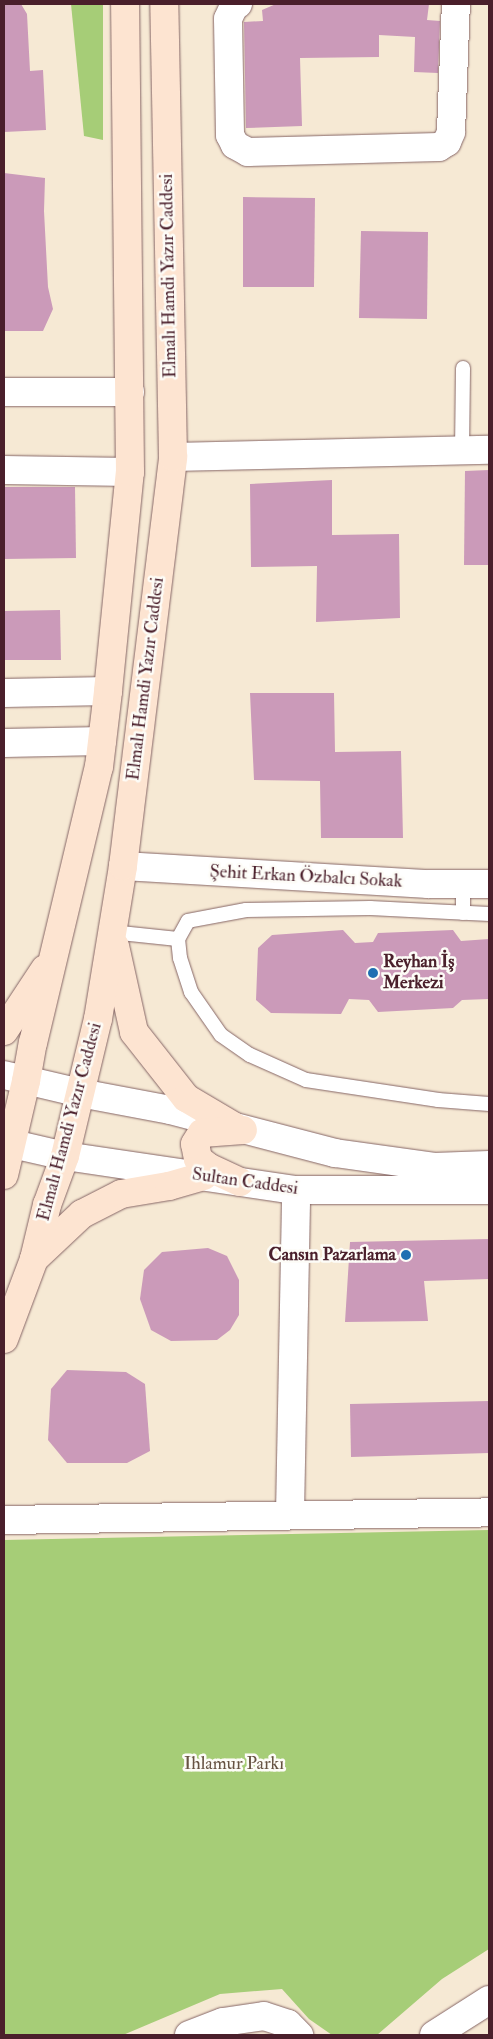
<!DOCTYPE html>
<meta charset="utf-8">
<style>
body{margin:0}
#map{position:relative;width:493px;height:2039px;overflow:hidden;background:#f6e9d4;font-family:"IM FELL Double Pica",serif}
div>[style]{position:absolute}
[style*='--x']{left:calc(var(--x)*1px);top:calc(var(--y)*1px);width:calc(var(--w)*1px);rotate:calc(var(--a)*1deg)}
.green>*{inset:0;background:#a6cd77}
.building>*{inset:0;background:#cb9ab9}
.roads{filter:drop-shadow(0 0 1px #866666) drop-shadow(0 0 1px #866666)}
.service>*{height:14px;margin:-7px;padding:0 7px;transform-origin:7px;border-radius:7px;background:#fff}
.minor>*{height:28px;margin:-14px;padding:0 14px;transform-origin:14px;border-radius:14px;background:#fff}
.tertiary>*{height:28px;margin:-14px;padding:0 14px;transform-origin:14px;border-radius:14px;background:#fff}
.secondary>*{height:28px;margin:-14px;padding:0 14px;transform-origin:14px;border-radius:14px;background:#fde4d1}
.dots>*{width:14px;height:14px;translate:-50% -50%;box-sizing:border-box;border:2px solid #fdfcf7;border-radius:50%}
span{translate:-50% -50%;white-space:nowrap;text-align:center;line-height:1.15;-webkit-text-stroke:5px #fdfcf7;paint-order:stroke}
.street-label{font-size:18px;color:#4a1f2b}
.poi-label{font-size:18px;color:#4a1f2b;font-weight:700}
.left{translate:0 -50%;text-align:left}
.right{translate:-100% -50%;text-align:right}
.park-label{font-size:18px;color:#665342}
.frame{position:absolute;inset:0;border:5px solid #4a1f2b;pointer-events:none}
</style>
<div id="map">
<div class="green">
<i style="clip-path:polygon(71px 4px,103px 4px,103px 140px,84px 136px)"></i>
<i style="clip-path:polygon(489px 1530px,489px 1949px,442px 1979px,377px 2035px,332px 2035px,309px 2019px,282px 1989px,220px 1994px,123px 2035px,4px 2035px,4px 1540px)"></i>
</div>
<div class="building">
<i style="clip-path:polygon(4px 4px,21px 4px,27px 14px,30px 71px,43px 70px,46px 130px,4px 132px)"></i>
<i style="clip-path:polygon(276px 4px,429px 4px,427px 20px,440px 21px,438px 73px,414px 72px,415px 37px,379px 35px,379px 57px,300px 58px,302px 126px,246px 128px,244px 22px,263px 21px,262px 10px)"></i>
<i style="clip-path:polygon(4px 173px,45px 178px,44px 211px,48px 287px,53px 309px,43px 331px,4px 331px)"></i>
<i style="clip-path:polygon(243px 197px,315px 198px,314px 287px,243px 287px)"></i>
<i style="clip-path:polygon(361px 231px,428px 232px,427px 319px,359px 318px)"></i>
<i style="clip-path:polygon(489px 470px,489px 565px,464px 565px,465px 471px)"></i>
<i style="clip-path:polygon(332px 480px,332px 535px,399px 534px,400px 618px,316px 622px,317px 566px,251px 567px,250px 484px)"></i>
<i style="clip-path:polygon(4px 487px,75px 487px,76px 558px,4px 559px)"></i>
<i style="clip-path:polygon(60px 610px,61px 660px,4px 660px,4px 611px)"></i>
<i style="clip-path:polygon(250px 693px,334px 693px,335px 752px,401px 751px,403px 838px,321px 838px,320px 781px,254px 780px)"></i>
<i style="clip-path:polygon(343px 930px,355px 943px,373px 942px,378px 933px,453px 930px,461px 941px,489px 939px,489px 999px,462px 1000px,453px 1008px,378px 1012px,369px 1000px,349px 999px,341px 1014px,271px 1013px,256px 1000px,258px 948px,272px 935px)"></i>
<i style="clip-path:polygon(489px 1239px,489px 1279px,424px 1281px,428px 1321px,345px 1322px,350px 1242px)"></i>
<i style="clip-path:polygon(208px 1248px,227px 1256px,239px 1280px,239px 1315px,230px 1330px,217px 1340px,171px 1341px,151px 1330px,140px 1299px,144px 1270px,162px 1252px)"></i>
<i style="clip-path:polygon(67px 1370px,126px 1372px,145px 1384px,150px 1451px,127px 1463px,67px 1463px,48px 1440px,51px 1389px)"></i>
<i style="clip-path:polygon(489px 1401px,489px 1453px,351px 1457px,350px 1404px)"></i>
</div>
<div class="roads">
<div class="service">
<i style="--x:462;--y:451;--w:83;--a:-89.3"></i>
<i style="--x:463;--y:884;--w:29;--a:90"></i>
<i style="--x:489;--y:914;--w:119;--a:-177.1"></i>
<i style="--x:370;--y:908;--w:124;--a:179.1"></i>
<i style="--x:246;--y:910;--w:59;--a:169.3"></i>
<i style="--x:188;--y:921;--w:21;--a:119"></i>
<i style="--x:178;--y:939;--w:19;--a:84"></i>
<i style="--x:180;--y:958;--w:36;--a:72"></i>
<i style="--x:191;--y:992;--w:52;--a:55.1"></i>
<i style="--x:221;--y:1035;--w:35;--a:35"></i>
<i style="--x:250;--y:1055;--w:61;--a:24.1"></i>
<i style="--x:306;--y:1080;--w:134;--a:8.6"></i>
<i style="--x:438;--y:1100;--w:51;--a:4.5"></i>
<i style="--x:111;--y:932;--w:67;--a:6"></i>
</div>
<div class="minor">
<i style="--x:238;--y:4;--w:4;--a:153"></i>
<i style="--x:234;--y:6;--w:14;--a:115"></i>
<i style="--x:228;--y:19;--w:116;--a:89"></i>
<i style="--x:230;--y:135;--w:11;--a:63"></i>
<i style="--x:235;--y:145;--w:15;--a:28"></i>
<i style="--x:248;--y:152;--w:191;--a:-1.5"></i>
<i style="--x:439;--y:147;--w:9;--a:-32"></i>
<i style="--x:447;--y:142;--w:11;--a:-68"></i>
<i style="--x:451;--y:132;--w:128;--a:-87.8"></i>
<i style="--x:4;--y:392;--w:126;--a:0"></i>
<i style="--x:173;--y:457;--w:316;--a:-1.3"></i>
<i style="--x:4;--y:470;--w:126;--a:0.9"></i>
<i style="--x:4;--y:693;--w:104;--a:-1.1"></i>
<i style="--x:4;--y:743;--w:98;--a:-1.2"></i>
<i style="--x:123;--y:866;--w:306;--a:3.4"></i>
<i style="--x:428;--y:884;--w:61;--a:0"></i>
<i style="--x:290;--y:1514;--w:324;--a:-88.9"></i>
<i style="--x:4;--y:1520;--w:485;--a:-0.9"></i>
<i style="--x:189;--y:2035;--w:36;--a:-21"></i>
<i style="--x:223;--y:2022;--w:41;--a:-8.3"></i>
<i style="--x:264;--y:2016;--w:25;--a:18"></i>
<i style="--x:288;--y:2024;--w:16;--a:45"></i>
<i style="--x:434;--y:2035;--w:65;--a:-32.5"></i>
</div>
<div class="tertiary">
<i style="--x:4;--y:1075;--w:78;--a:13.3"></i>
<i style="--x:80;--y:1093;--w:92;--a:10.7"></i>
<i style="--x:170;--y:1110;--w:171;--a:14.6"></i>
<i style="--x:335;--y:1153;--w:100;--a:8"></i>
<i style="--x:434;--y:1167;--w:55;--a:-2.1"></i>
<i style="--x:4;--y:1142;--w:63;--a:12.9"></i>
<i style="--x:65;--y:1156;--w:233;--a:8.4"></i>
<i style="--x:296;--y:1190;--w:193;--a:0"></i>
</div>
<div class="secondary">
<i style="--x:115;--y:946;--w:88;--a:77.5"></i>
<i style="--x:134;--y:1032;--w:84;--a:51.8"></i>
<i style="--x:186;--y:1098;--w:57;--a:30.6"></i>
<i style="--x:4;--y:1031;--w:74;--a:-56.5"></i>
<i style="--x:4;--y:1175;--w:97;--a:-76.8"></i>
<i style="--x:26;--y:1081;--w:39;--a:-80"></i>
<i style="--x:33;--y:1043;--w:284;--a:-76.6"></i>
<i style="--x:99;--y:767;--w:77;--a:-83.2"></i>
<i style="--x:108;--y:691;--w:220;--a:-84.3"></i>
<i style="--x:130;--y:472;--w:468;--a:-90.6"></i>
<i style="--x:240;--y:1182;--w:35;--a:-155"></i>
<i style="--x:208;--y:1167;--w:13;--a:-141"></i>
<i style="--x:198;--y:1159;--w:15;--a:-101"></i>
<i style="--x:195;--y:1144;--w:13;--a:-58"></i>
<i style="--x:202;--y:1133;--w:41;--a:-4.2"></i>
<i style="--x:34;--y:1259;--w:66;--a:-43.2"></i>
<i style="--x:82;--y:1214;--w:44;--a:-27.1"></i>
<i style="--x:121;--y:1194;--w:49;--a:-9.5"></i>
<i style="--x:169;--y:1186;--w:36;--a:-16"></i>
<i style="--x:4;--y:1339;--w:85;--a:-69.4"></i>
<i style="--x:34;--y:1259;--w:56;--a:-76.5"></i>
<i style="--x:47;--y:1205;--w:52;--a:-69.8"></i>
<i style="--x:65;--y:1156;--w:141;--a:-76.5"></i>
<i style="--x:98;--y:1019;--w:155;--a:-80.7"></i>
<i style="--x:123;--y:866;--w:412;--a:-83"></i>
<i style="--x:173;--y:457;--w:453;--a:-91.1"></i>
</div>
</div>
<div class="dots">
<i style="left:373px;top:973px;background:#1f6fb2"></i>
<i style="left:406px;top:1255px;background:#1f6fb2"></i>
</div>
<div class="street-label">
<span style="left:169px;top:276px;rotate:-91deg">Elmalı Hamdi Yazır Caddesi</span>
<span style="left:146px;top:679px;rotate:-83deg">Elmalı Hamdi Yazır Caddesi</span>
<span style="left:306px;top:877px;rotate:3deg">Şehit Erkan Özbalcı Sokak</span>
<span style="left:70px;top:1122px;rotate:-75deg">Elmalı Hamdi Yazır Caddesi</span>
<span style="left:245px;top:1182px;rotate:8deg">Sultan Caddesi</span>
</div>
<div class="poi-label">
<span class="left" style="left:383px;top:973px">Reyhan İş<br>Merkezi</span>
<span class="right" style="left:396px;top:1255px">Cansın Pazarlama</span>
</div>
<div class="park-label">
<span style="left:234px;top:1764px">Ihlamur Parkı</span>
</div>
<div class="frame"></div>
</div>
